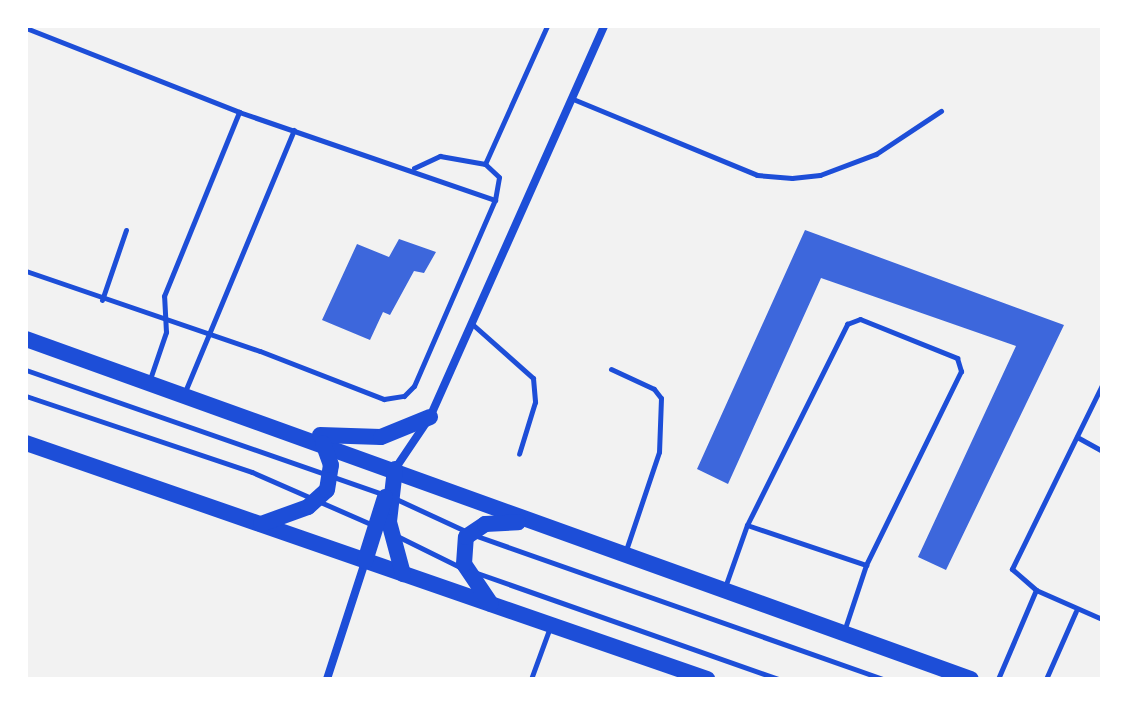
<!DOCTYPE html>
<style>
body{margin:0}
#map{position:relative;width:1128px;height:705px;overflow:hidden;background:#f2f2f2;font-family:Montserrat,sans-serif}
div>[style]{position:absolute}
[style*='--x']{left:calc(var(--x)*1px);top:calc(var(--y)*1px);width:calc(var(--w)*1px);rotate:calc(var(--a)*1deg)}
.building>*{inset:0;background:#3d67dc}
.service>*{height:5px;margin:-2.5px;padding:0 2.5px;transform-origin:2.5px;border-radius:2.5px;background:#1d4ed8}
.minor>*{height:8px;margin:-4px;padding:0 4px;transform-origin:4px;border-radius:4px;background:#1d4ed8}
.primary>*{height:16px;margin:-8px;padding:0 8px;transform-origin:8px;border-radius:8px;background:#1d4ed8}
span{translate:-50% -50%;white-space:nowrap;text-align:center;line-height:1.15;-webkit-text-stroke:6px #fff;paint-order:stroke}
.frame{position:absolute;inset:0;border:28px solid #fff;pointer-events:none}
</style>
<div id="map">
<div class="building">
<i style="clip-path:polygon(805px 230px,1064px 325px,946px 570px,918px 557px,1016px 346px,821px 278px,728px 484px,697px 469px)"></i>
<i style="clip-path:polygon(399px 239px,436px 252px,424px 273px,414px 271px,390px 315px,383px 312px,370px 340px,322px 320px,357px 244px,389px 257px)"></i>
</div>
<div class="service">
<i style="--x:26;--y:28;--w:229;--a:21.5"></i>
<i style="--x:239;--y:112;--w:271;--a:19"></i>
<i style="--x:573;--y:99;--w:199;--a:22.4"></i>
<i style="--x:757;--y:175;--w:35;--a:5"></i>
<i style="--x:792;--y:178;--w:28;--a:-6"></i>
<i style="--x:820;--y:175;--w:60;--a:-20.6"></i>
<i style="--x:876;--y:154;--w:78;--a:-33.5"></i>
<i style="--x:414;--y:168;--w:29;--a:-25"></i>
<i style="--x:440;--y:156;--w:46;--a:10.1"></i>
<i style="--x:26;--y:271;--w:247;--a:18.9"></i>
<i style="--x:260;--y:351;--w:133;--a:21.2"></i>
<i style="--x:384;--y:399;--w:20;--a:-9"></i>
<i style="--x:404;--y:396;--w:14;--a:-45"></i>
<i style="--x:414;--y:386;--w:203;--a:-66.5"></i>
<i style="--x:495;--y:200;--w:23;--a:-80"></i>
<i style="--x:499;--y:177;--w:19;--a:-137"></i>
<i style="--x:485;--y:164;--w:151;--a:-65.8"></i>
<i style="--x:102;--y:300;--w:74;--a:-71.1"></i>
<i style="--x:471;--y:323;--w:83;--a:41.6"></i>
<i style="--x:533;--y:378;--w:24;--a:85"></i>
<i style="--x:535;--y:402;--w:54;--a:107.1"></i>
<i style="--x:611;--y:369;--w:47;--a:24.9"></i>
<i style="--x:654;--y:389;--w:11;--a:52"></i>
<i style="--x:661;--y:398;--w:54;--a:92.1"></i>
<i style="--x:659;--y:452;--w:107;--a:108.6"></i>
<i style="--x:26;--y:370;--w:380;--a:19.2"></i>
<i style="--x:149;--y:382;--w:53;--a:-71.2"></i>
<i style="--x:166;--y:332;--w:36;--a:-93"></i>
<i style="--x:164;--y:296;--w:199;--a:-67.8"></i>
<i style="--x:1102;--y:385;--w:205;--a:116.1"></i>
<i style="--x:1012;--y:569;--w:32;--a:41"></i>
<i style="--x:1036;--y:590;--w:72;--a:23.7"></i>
<i style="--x:184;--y:394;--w:286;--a:-67.4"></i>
<i style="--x:26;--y:396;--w:238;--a:18.6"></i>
<i style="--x:252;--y:472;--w:132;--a:23.7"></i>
<i style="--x:1077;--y:437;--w:29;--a:29"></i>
<i style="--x:394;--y:498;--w:78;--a:24.9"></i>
<i style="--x:747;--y:525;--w:126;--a:18.6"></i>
<i style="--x:474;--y:535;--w:435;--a:19.4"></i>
<i style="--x:397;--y:536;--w:70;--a:26.2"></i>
<i style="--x:477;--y:573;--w:319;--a:19.4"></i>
<i style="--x:725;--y:587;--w:66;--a:-70.5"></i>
<i style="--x:747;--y:525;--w:225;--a:-63.5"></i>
<i style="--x:847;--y:324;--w:14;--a:-21"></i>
<i style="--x:860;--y:319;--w:105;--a:21.9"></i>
<i style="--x:957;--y:358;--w:14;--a:73"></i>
<i style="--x:961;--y:371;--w:216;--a:116.1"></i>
<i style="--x:866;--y:565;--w:70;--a:108.4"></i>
<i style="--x:531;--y:679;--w:55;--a:-69.9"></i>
<i style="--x:998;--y:679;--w:97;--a:-66.9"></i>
<i style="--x:1046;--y:679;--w:74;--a:-66.2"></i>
</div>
<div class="minor">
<i style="--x:395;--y:469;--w:63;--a:-56.1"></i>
<i style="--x:430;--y:417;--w:428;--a:-66"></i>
<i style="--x:327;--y:679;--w:123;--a:-72"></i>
</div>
<div class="primary">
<i style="--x:26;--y:339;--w:1004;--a:19.79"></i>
<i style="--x:320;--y:435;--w:61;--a:1.9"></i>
<i style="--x:381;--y:437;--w:53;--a:-22.2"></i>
<i style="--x:26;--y:443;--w:721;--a:19.11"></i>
<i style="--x:395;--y:469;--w:53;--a:96.5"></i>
<i style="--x:389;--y:522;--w:54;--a:74.9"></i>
<i style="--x:261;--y:524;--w:50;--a:-19.9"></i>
<i style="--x:308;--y:507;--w:25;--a:-42"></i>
<i style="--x:327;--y:490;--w:25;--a:-81"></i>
<i style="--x:331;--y:465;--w:23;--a:-110"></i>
<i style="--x:365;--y:561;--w:67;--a:-72.6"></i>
<i style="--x:491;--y:604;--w:48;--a:-124"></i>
<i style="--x:464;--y:564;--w:27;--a:-86"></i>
<i style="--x:466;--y:537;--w:23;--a:-34"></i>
<i style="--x:485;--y:524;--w:33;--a:-3"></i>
</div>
<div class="frame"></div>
</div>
